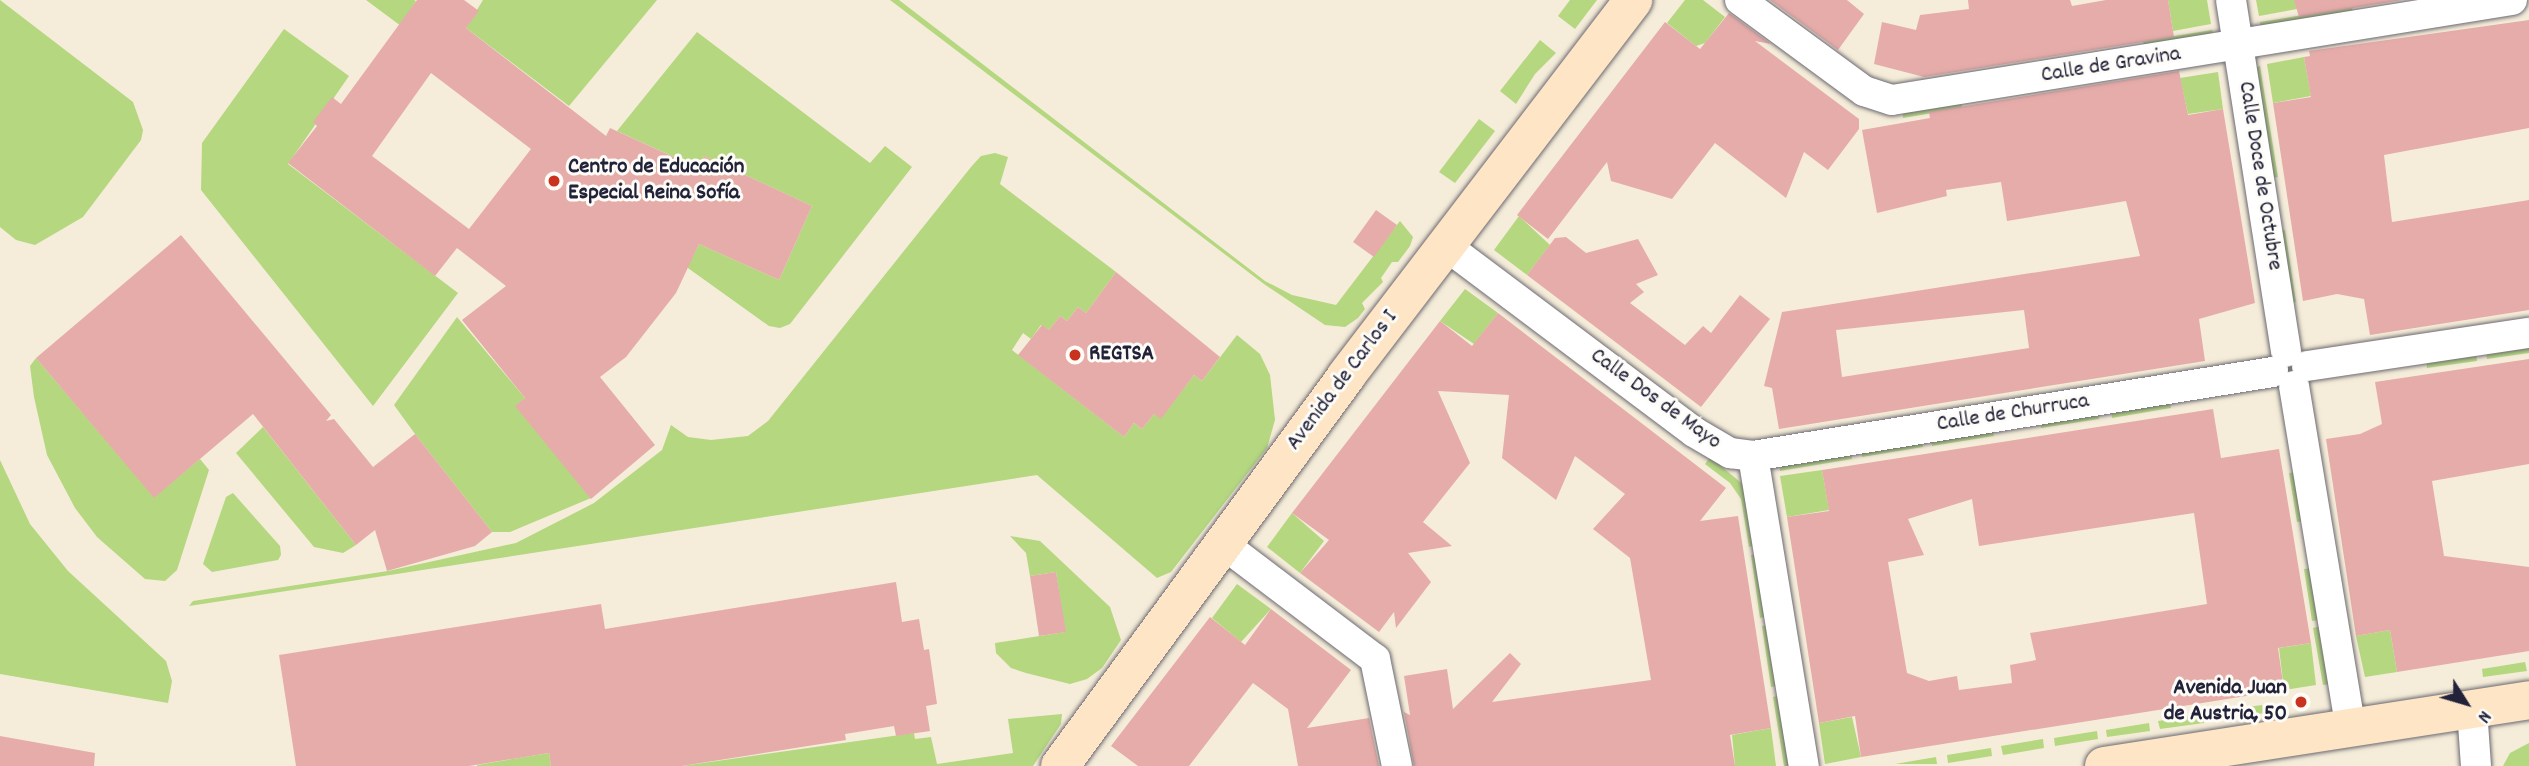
<!DOCTYPE html>
<meta charset="utf-8">
<style>
body{margin:0}
#map{position:relative;width:2529px;height:766px;overflow:hidden;background:#f5edd9;font-family:Dekko,sans-serif}
div>[style]{position:absolute}
[style*='--x']{left:calc(var(--x)*1px);top:calc(var(--y)*1px);width:calc(var(--w)*1px);rotate:calc(var(--a)*1deg)}
.green>*{inset:0;background:#b4d780}
.building>*{inset:0;background:#e6acaa}
.roads{filter:drop-shadow(0 0 2px #6c6972) drop-shadow(0 0 2px #6c6972)}
.street>*{height:30px;margin:-15px;padding:0 15px;transform-origin:15px;border-radius:15px;background:#fff}
.secondary>*{height:38px;margin:-19px;padding:0 19px;transform-origin:19px;border-radius:19px;background:#fde5c5}
.dots>*{width:19px;height:19px;translate:-50% -50%;box-sizing:border-box;border:4px solid #fdfcf7;border-radius:50%}
span{translate:-50% -50%;white-space:nowrap;text-align:center;line-height:1.15;-webkit-text-stroke:6px #fdfcf7;paint-order:stroke}
.street-label{font-size:23px;color:#22223b}
.poi-label{font-size:23px;color:#22223b;font-weight:700}
.left{translate:0 -50%;text-align:left}
.right{translate:-100% -50%;text-align:right}
.north{position:absolute;left:2431px;top:668px;width:70px;height:70px;-webkit-text-stroke:5px #fdfcf7;paint-order:stroke;rotate:127deg;font-size:19px;font-weight:700;line-height:28px;text-align:center;color:#22223b}
.north::after{content:'';display:block;margin:auto;width:24px;height:32px;background:#22223b;clip-path:polygon(50% 0,100% 100%,50% 72%,0 100%)}
</style>
<div id="map">
<div class="green">
<i style="clip-path:polygon(0 0,133px 102px,143px 130px,141px 140px,83px 217px,35px 245px,16px 240px,0 227px)"></i>
<i style="clip-path:polygon(366px 0,414px 0,416px 1px,401px 26px)"></i>
<i style="clip-path:polygon(483px 0,657px 0,569px 106px,466px 28px)"></i>
<i style="clip-path:polygon(890px 0,899px 0,1265px 281px,1292px 295px,1336px 305px,1400px 221px,1413px 237px,1410px 246px,1398px 262px,1392px 262px,1381px 278px,1383px 282px,1362px 303px,1365px 309px,1358px 318px,1345px 327px,1325px 325px,1264px 284px)"></i>
<i style="clip-path:polygon(1570px 0,1597px 0,1575px 29px,1558px 16px)"></i>
<i style="clip-path:polygon(1685px 0,1703px 0,1725px 17px,1705px 43px,1696px 46px,1667px 23px)"></i>
<i style="clip-path:polygon(2168px 0,2207px 0,2211px 24px,2173px 31px)"></i>
<i style="clip-path:polygon(2256px 0,2295px 0,2297px 9px,2259px 16px)"></i>
<i style="clip-path:polygon(2352px 7px,2354px 15px,2261px 30px,2260px 22px)"></i>
<i style="clip-path:polygon(284px 29px,349px 76px,288px 164px,458px 293px,373px 406px,201px 190px,202px 143px)"></i>
<i style="clip-path:polygon(2212px 30px,2214px 38px,2144px 49px,2143px 41px)"></i>
<i style="clip-path:polygon(697px 32px,870px 163px,885px 146px,912px 167px,790px 324px,780px 328px,769px 326px,632px 228px,693px 256px,699px 244px,779px 280px,812px 206px,704px 156px,698px 168px,617px 131px)"></i>
<i style="clip-path:polygon(1540px 40px,1556px 53px,1535px 74px,1516px 104px,1500px 91px)"></i>
<i style="clip-path:polygon(2304px 57px,2311px 96px,2273px 103px,2267px 64px)"></i>
<i style="clip-path:polygon(2260px 66px,2278px 177px,2270px 178px,2253px 68px)"></i>
<i style="clip-path:polygon(2218px 72px,2223px 109px,2188px 114px,2180px 78px)"></i>
<i style="clip-path:polygon(1961px 99px,1962px 108px,1903px 118px,1902px 109px)"></i>
<i style="clip-path:polygon(1479px 119px,1495px 131px,1455px 183px,1439px 172px)"></i>
<i style="clip-path:polygon(995px 153px,1008px 157px,1000px 184px,1116px 272px,1086px 313px,1078px 307px,1067px 321px,1060px 316px,1049px 330px,1041px 325px,1031px 339px,1023px 333px,1012px 350px,1124px 437px,1134px 423px,1142px 429px,1154px 414px,1161px 418px,1194px 375px,1202px 381px,1237px 335px,1260px 354px,1270px 375px,1275px 420px,1267px 448px,1171px 572px,1157px 578px,1037px 475px,189px 606px,193px 601px,388px 571px,516px 543px,594px 503px,662px 450px,671px 425px,688px 437px,711px 440px,748px 436px,768px 421px,971px 167px,981px 156px)"></i>
<i style="clip-path:polygon(1519px 216px,1550px 245px,1527px 275px,1494px 250px)"></i>
<i style="clip-path:polygon(2285px 230px,2296px 302px,2290px 303px,2278px 231px)"></i>
<i style="clip-path:polygon(1465px 289px,1498px 313px,1474px 344px,1440px 321px)"></i>
<i style="clip-path:polygon(457px 317px,525px 398px,516px 406px,591px 498px,510px 532px,492px 532px,415px 434px,394px 405px)"></i>
<i style="clip-path:polygon(2529px 344px,2529px 353px,2487px 359px,2486px 350px)"></i>
<i style="clip-path:polygon(2476px 351px,2477px 361px,2427px 368px,2426px 359px)"></i>
<i style="clip-path:polygon(36px 358px,154px 497px,200px 459px,209px 470px,177px 570px,165px 581px,145px 579px,97px 537px,75px 508px,47px 455px,34px 397px,30px 366px)"></i>
<i style="clip-path:polygon(2170px 400px,2171px 408px,2112px 418px,2111px 410px)"></i>
<i style="clip-path:polygon(2098px 412px,2099px 419px,2041px 428px,2040px 421px)"></i>
<i style="clip-path:polygon(263px 427px,356px 545px,343px 553px,314px 547px,236px 453px)"></i>
<i style="clip-path:polygon(1992px 429px,1994px 436px,1932px 446px,1931px 439px)"></i>
<i style="clip-path:polygon(1922px 440px,1923px 447px,1862px 457px,1861px 450px)"></i>
<i style="clip-path:polygon(1851px 450px,1852px 459px,1780px 471px,1779px 462px)"></i>
<i style="clip-path:polygon(1710px 457px,1745px 486px,1758px 545px,1749px 547px,1741px 499px,1730px 483px,1705px 464px)"></i>
<i style="clip-path:polygon(0 460px,30px 524px,68px 571px,166px 661px,172px 681px,168px 703px,0 674px)"></i>
<i style="clip-path:polygon(1822px 470px,1829px 510px,1787px 517px,1780px 476px)"></i>
<i style="clip-path:polygon(2296px 472px,2304px 521px,2297px 522px,2289px 473px)"></i>
<i style="clip-path:polygon(233px 493px,280px 546px,281px 555px,278px 560px,212px 572px,203px 564px,226px 497px)"></i>
<i style="clip-path:polygon(1292px 513px,1324px 541px,1300px 573px,1267px 547px)"></i>
<i style="clip-path:polygon(1010px 536px,1040px 541px,1110px 607px,1121px 640px,1102px 668px,1087px 679px,1070px 684px,1026px 673px,1011px 668px,996px 653px,995px 643px,1065px 632px,1056px 572px,1030px 576px,1026px 553px)"></i>
<i style="clip-path:polygon(1760px 553px,1769px 616px,1760px 618px,1751px 555px)"></i>
<i style="clip-path:polygon(2312px 568px,2320px 620px,2312px 621px,2304px 569px)"></i>
<i style="clip-path:polygon(1237px 584px,1271px 609px,1241px 642px,1212px 618px)"></i>
<i style="clip-path:polygon(1771px 624px,1780px 686px,1771px 687px,1762px 626px)"></i>
<i style="clip-path:polygon(2321px 626px,2331px 684px,2323px 685px,2313px 628px)"></i>
<i style="clip-path:polygon(2390px 630px,2397px 672px,2365px 677px,2356px 636px)"></i>
<i style="clip-path:polygon(2311px 643px,2316px 685px,2284px 690px,2279px 648px)"></i>
<i style="clip-path:polygon(2525px 662px,2527px 671px,2483px 677px,2482px 669px)"></i>
<i style="clip-path:polygon(1781px 695px,1793px 766px,1784px 766px,1773px 697px)"></i>
<i style="clip-path:polygon(2262px 705px,2264px 713px,2213px 721px,2211px 712px)"></i>
<i style="clip-path:polygon(1062px 714px,1061px 724px,1033px 766px,682px 766px,914px 733px,915px 739px,931px 737px,937px 764px,1013px 753px,1008px 719px)"></i>
<i style="clip-path:polygon(2203px 714px,2204px 723px,2160px 729px,2158px 721px)"></i>
<i style="clip-path:polygon(1852px 717px,1861px 757px,1825px 764px,1819px 723px)"></i>
<i style="clip-path:polygon(2149px 723px,2150px 731px,2107px 737px,2106px 730px)"></i>
<i style="clip-path:polygon(1771px 728px,1776px 766px,1735px 766px,1732px 735px)"></i>
<i style="clip-path:polygon(2097px 731px,2098px 739px,2055px 746px,2054px 738px)"></i>
<i style="clip-path:polygon(2043px 739px,2044px 748px,2003px 755px,2001px 746px)"></i>
<i style="clip-path:polygon(2529px 743px,2529px 766px,2503px 766px,2510px 753px)"></i>
<i style="clip-path:polygon(1991px 748px,1992px 756px,1948px 763px,1947px 755px)"></i>
<i style="clip-path:polygon(549px 753px,551px 766px,477px 766px,477px 765px)"></i>
<i style="clip-path:polygon(1936px 757px,1937px 764px,1895px 764px)"></i>
</div>
<div class="building">
<i style="clip-path:polygon(evenodd,417px 0,464px 0,479px 11px,466px 28px,606px 136px,610px 128px,698px 168px,704px 156px,812px 206px,779px 280px,699px 244px,676px 293px,626px 357px,600px 377px,655px 445px,591px 499px,515px 406px,525px 398px,462px 320px,506px 286px,457px 248px,435px 276px,288px 163px,317px 126px,313px 122px,332px 97px,341px 104px,417px 0,431px 73px,531px 149px,469px 229px,372px 156px,431px 73px)"></i>
<i style="clip-path:polygon(1770px 0,1847px 0,1864px 14px,1838px 50px)"></i>
<i style="clip-path:polygon(1968px 0,2070px 0,2072px 6px,2106px 0,2168px 0,2174px 37px,1924px 77px,1874px 64px,1882px 22px,1916px 30px,1920px 15px,1969px 9px)"></i>
<i style="clip-path:polygon(2294px 0,2402px 0,2299px 17px)"></i>
<i style="clip-path:polygon(1729px 13px,1771px 44px,1755px 41px,1859px 119px,1859px 129px,1828px 170px,1804px 152px,1786px 198px,1715px 143px,1672px 199px,1611px 181px,1607px 162px,1548px 239px,1517px 215px,1665px 22px,1700px 49px)"></i>
<i style="clip-path:polygon(2529px 20px,2529px 128px,2384px 155px,2392px 222px,2529px 200px,2529px 310px,2370px 335px,2364px 299px,2337px 294px,2303px 301px,2273px 103px,2311px 97px,2304px 57px,2310px 56px,2309px 51px)"></i>
<i style="clip-path:polygon(evenodd,2179px 71px,2188px 115px,2223px 109px,2255px 303px,2199px 319px,2205px 361px,1779px 429px,1772px 388px,1764px 386px,1782px 312px,2140px 256px,2126px 201px,2007px 221px,2001px 182px,1946px 190px,1947px 196px,1877px 213px,1862px 130px,1930px 118px,1929px 112px,2179px 71px,2024px 310px,2029px 348px,1842px 377px,1836px 330px,2024px 310px)"></i>
<i style="clip-path:polygon(1376px 210px,1397px 225px,1374px 257px,1353px 242px)"></i>
<i style="clip-path:polygon(181px 235px,331px 415px,326px 421px,334px 419px,373px 467px,415px 434px,492px 532px,475px 546px,387px 571px,375px 530px,356px 545px,253px 414px,154px 498px,36px 358px)"></i>
<i style="clip-path:polygon(1566px 237px,1586px 253px,1638px 239px,1658px 275px,1636px 284px,1644px 292px,1630px 303px,1685px 345px,1703px 326px,1711px 333px,1740px 295px,1770px 319px,1701px 407px,1527px 275px,1555px 238px)"></i>
<i style="clip-path:polygon(1116px 272px,1220px 357px,1202px 381px,1194px 375px,1161px 419px,1154px 414px,1142px 429px,1134px 423px,1124px 437px,1018px 355px,1042px 325px,1049px 330px,1060px 316px,1067px 321px,1078px 307px,1086px 313px)"></i>
<i style="clip-path:polygon(1498px 313px,1726px 488px,1700px 521px,1738px 516px,1771px 728px,1730px 735px,1735px 766px,1414px 766px,1404px 712px,1410px 715px,1404px 676px,1447px 669px,1453px 709px,1510px 653px,1521px 664px,1492px 702px,1651px 680px,1630px 558px,1593px 529px,1625px 494px,1575px 456px,1556px 500px,1502px 458px,1509px 395px,1438px 391px,1470px 463px,1423px 522px,1452px 546px,1408px 553px,1431px 582px,1396px 628px,1394px 612px,1379px 632px,1300px 573px,1329px 540px,1292px 513px,1440px 321px,1472px 346px)"></i>
<i style="clip-path:polygon(2529px 359px,2529px 464px,2432px 481px,2444px 556px,2529px 567px,2529px 651px,2397px 672px,2390px 630px,2356px 636px,2326px 439px,2360px 434px,2382px 424px,2375px 382px)"></i>
<i style="clip-path:polygon(evenodd,2213px 409px,2221px 458px,2279px 449px,2311px 643px,2278px 648px,2284px 690px,1861px 757px,1855px 716px,1819px 723px,1787px 517px,1829px 511px,1822px 470px,2213px 409px,1972px 499px,1979px 546px,2194px 513px,2207px 604px,2030px 633px,2036px 660px,2010px 665px,2012px 683px,1959px 690px,1957px 676px,1929px 681px,1907px 673px,1888px 562px,1924px 555px,1908px 519px,1972px 499px)"></i>
<i style="clip-path:polygon(1056px 572px,1066px 632px,1039px 636px,1030px 576px)"></i>
<i style="clip-path:polygon(896px 582px,902px 622px,919px 619px,924px 650px,929px 649px,937px 704px,926px 706px,930px 731px,896px 736px,894px 726px,845px 734px,846px 740px,682px 766px,551px 766px,549px 753px,469px 766px,296px 766px,279px 655px,601px 604px,605px 629px)"></i>
<i style="clip-path:polygon(1271px 609px,1351px 670px,1307px 728px,1369px 718px,1379px 766px,1298px 766px,1288px 709px,1253px 683px,1189px 766px,1138px 766px,1111px 746px,1210px 617px,1245px 645px)"></i>
<i style="clip-path:polygon(0 736px,95px 753px,94px 766px,0 766px)"></i>
</div>
<div class="roads">
<div class="street">
<i style="--x:1740;--y:0;--w:154;--a:36.3"></i>
<i style="--x:1864;--y:91;--w:29;--a:18"></i>
<i style="--x:1892;--y:100;--w:628;--a:-9.16"></i>
<i style="--x:2231;--y:0;--w:356;--a:81.1"></i>
<i style="--x:1445;--y:245;--w:311;--a:36.9"></i>
<i style="--x:1694;--y:432;--w:42;--a:30.3"></i>
<i style="--x:1730;--y:453;--w:23;--a:7"></i>
<i style="--x:1753;--y:456;--w:314;--a:80.7"></i>
<i style="--x:2307;--y:366;--w:224;--a:-8.5"></i>
<i style="--x:2294;--y:386;--w:348;--a:80.6"></i>
<i style="--x:1753;--y:456;--w:527;--a:-9.18"></i>
<i style="--x:1222;--y:543;--w:192;--a:37.2"></i>
<i style="--x:1375;--y:659;--w:109;--a:78.4"></i>
<i style="--x:2472;--y:709;--w:57;--a:86"></i>
</div>
<div class="secondary">
<i style="--x:1060;--y:766;--w:484;--a:-53.7"></i>
<i style="--x:1346;--y:376;--w:473;--a:-52.6"></i>
<i style="--x:2104;--y:766;--w:430;--a:-8.8"></i>
</div>
</div>
<div class="dots">
<i style="left:554px;top:181px;background:#c8321e"></i>
<i style="left:1075px;top:355px;background:#c8321e"></i>
<i style="left:2301px;top:702px;background:#c8321e"></i>
</div>
<div class="street-label">
<span style="left:2111px;top:66px;rotate:-9deg">Calle de Gravina</span>
<span style="left:2259px;top:176px;rotate:81deg">Calle Doce de Octubre</span>
<span style="left:1343px;top:381px;rotate:-53deg">Avenida de Carlos I</span>
<span style="left:1655px;top:400px;rotate:36deg">Calle Dos de Mayo</span>
<span style="left:2013px;top:414px;rotate:-9deg">Calle de Churruca</span>
</div>
<div class="poi-label">
<span class="left" style="left:568px;top:181px">Centro de Educación<br>Especial Reina Sofía</span>
<span class="left" style="left:1089px;top:355px">REGTSA</span>
<span class="right" style="left:2287px;top:702px">Avenida Juan<br>de Austria, 50</span>
</div>
<div class="north">N</div>
</div>
